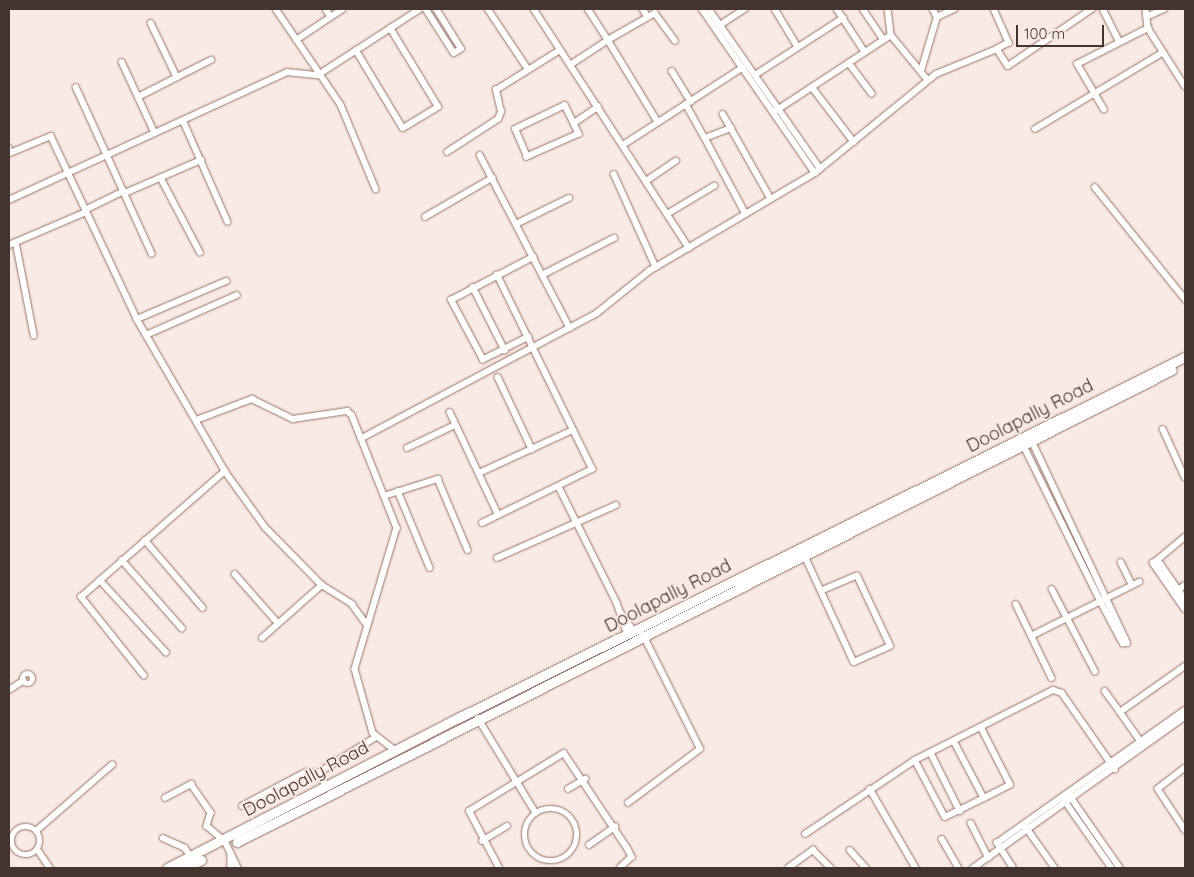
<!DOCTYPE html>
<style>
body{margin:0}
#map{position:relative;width:1194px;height:877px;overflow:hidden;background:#faeae4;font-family:Quicksand,sans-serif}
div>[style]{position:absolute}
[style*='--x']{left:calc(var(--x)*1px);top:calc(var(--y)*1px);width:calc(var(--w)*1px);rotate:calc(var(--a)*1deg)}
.roads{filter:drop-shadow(0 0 1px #977468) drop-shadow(0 0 1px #977468)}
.street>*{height:5.5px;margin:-2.75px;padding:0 2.75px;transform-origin:2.75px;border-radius:2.75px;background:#fff}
.street>.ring{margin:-2.75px;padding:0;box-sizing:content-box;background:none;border:5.5px solid #fff;border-radius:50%}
.secondary>*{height:9px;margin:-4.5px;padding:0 4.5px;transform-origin:4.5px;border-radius:4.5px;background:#fff}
span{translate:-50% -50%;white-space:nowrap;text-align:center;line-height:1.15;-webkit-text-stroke:4px #faeae4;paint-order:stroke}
.street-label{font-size:18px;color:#43342f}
.frame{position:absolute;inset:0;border:10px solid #43342f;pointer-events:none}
.scale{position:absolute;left:1016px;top:25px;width:88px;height:22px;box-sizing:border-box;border:2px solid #43342f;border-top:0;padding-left:6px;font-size:15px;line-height:18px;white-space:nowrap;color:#43342f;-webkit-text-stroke:4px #faeae4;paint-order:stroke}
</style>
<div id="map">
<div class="roads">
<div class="street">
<i style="--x:276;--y:9;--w:116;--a:55.9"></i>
<i style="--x:341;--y:105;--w:91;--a:67.4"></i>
<i style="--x:326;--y:9;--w:9;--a:58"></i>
<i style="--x:426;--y:9;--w:52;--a:57.5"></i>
<i style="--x:454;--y:53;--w:8;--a:-30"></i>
<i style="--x:461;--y:49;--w:47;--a:-122"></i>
<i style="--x:488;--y:9;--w:72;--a:56.3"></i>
<i style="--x:534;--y:9;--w:285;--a:57"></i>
<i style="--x:588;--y:9;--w:37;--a:57"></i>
<i style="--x:608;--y:40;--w:54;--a:-29.9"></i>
<i style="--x:655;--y:13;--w:34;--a:54"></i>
<i style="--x:643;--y:9;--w:9;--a:58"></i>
<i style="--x:702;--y:9;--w:199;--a:55.4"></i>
<i style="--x:709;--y:9;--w:194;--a:55.1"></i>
<i style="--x:775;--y:9;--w:44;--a:58.8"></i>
<i style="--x:837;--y:9;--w:51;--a:56.9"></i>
<i style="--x:863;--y:9;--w:36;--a:56"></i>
<i style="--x:888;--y:9;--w:26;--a:83"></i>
<i style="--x:891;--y:35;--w:58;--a:50.6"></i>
<i style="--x:933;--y:9;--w:9;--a:63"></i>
<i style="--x:994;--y:9;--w:37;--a:66"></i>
<i style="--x:1009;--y:43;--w:13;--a:153"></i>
<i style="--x:1103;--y:9;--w:37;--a:63"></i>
<i style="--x:1146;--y:9;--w:19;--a:84"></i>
<i style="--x:1148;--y:28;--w:69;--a:57.5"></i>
<i style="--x:1146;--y:17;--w:20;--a:-24"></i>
<i style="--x:151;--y:23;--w:60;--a:64.3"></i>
<i style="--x:720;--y:25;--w:30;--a:-33"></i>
<i style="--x:296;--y:40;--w:56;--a:-33.4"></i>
<i style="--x:356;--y:50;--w:91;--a:58.9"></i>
<i style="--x:403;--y:128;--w:41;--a:-31"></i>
<i style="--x:438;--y:107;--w:92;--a:-121.3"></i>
<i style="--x:122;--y:62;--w:78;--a:65.1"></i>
<i style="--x:849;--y:63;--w:38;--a:53"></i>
<i style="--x:570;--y:65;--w:45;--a:-33.3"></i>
<i style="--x:608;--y:40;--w:96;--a:58.6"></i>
<i style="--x:672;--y:71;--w:36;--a:58"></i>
<i style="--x:921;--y:71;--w:56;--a:-73.5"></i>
<i style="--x:937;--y:17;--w:19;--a:-25"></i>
<i style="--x:755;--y:75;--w:105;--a:-32.9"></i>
<i style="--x:76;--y:87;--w:183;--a:65.5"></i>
<i style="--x:812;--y:87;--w:69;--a:52.6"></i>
<i style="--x:138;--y:97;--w:82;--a:-26.9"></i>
<i style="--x:686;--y:104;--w:39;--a:61"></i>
<i style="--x:705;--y:138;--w:28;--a:-21"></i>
<i style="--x:731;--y:128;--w:81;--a:60.6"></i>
<i style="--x:565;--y:105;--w:32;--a:64"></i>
<i style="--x:579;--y:134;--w:57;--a:156.1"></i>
<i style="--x:527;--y:157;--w:30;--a:-113"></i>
<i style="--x:515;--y:129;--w:55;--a:-25.6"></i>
<i style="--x:777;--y:110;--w:136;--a:-33.3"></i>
<i style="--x:1104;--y:110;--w:53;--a:-120.4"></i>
<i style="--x:1077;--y:64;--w:80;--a:-26.9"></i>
<i style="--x:723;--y:114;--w:16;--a:60"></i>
<i style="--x:183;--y:120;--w:111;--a:66.2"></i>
<i style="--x:574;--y:123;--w:29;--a:-34"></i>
<i style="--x:1035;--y:129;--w:148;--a:-30.9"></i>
<i style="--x:705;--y:138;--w:86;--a:61.7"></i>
<i style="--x:623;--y:145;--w:142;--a:-32.9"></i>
<i style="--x:9;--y:148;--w:5;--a:79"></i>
<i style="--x:10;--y:153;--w:44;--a:-22.5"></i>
<i style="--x:51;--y:136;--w:202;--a:64.8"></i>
<i style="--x:137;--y:319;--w:176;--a:59.9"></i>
<i style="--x:225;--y:471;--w:70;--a:54.3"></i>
<i style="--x:266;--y:528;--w:80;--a:45.5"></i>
<i style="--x:322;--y:585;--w:36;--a:32"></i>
<i style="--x:352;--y:604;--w:24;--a:54"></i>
<i style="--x:447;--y:152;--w:61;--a:-32.9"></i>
<i style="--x:498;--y:119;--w:8;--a:-67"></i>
<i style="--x:501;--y:112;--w:23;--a:-103"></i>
<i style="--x:496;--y:90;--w:75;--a:-32"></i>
<i style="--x:480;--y:155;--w:195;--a:62.5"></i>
<i style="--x:614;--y:174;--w:102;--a:65.7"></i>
<i style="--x:161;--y:178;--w:84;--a:62.2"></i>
<i style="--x:646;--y:181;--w:36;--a:-34"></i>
<i style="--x:1095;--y:187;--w:144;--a:51.2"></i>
<i style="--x:125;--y:193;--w:83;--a:-23.5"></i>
<i style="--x:9;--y:200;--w:306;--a:-24.7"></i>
<i style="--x:287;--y:72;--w:31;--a:6"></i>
<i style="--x:318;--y:75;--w:121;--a:-32.9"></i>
<i style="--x:85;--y:210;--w:43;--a:-26"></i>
<i style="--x:667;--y:214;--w:55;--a:-30.8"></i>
<i style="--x:425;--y:217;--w:78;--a:-30.2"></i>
<i style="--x:516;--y:224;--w:59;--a:-26.1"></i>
<i style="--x:16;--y:242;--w:95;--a:79"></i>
<i style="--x:9;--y:245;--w:84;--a:-23.2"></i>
<i style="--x:542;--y:275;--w:81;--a:-27.2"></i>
<i style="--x:473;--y:287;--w:71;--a:63.1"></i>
<i style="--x:137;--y:319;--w:97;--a:-23.1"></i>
<i style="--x:146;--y:335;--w:99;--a:-23.7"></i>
<i style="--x:529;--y:337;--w:51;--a:153.4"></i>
<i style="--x:483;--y:360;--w:68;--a:-118.1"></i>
<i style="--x:451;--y:300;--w:93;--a:-27.7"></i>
<i style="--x:498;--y:377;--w:80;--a:64.7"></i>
<i style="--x:450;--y:412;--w:113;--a:64.8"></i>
<i style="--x:199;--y:419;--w:57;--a:-20.7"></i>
<i style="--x:252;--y:399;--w:46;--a:26"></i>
<i style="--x:293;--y:419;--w:55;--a:-8.4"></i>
<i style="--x:347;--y:411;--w:6;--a:39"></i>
<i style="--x:352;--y:415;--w:122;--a:68.3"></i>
<i style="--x:397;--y:528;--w:147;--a:106.6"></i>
<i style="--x:355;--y:669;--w:66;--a:74.3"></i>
<i style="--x:373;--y:733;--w:29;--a:38"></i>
<i style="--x:1163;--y:429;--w:53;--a:65.4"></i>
<i style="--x:364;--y:437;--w:264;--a:-28"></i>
<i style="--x:597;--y:313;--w:67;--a:-38.9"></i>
<i style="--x:649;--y:271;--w:193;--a:-30.6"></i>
<i style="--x:815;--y:173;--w:156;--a:-39.3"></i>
<i style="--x:936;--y:74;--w:66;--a:-22.3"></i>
<i style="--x:997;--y:49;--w:20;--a:57"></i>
<i style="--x:1008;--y:66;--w:102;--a:-34.2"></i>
<i style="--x:1024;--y:446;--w:174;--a:63.7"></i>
<i style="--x:1101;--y:602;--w:47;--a:61.8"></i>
<i style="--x:1123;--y:643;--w:4;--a:0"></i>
<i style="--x:1127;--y:643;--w:222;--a:-115.3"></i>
<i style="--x:407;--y:448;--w:53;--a:-25.6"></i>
<i style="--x:479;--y:473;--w:103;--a:-24.6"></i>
<i style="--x:559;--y:487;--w:130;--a:63.4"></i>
<i style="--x:617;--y:603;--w:34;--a:71"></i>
<i style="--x:398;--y:491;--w:83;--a:67.4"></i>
<i style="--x:384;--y:496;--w:57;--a:-17.5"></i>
<i style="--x:438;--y:479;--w:77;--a:67.1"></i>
<i style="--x:482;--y:523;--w:123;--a:-26.1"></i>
<i style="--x:592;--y:469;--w:216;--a:-116.1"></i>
<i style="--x:145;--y:540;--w:89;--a:49.5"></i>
<i style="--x:804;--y:554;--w:119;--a:65.2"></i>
<i style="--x:854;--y:662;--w:39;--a:-24"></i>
<i style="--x:890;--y:646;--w:77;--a:-115.2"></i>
<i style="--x:857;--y:576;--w:38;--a:157"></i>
<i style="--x:497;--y:558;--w:130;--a:-24"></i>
<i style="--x:122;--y:560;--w:91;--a:48.6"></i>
<i style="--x:1156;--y:561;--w:38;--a:-40"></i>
<i style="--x:1121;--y:562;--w:25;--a:64"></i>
<i style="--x:235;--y:574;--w:65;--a:48.7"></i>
<i style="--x:100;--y:580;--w:98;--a:47.5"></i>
<i style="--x:1052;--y:589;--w:93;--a:62.3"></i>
<i style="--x:1176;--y:592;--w:11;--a:-38"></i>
<i style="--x:1185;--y:600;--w:47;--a:-124.7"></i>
<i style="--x:1158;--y:561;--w:5;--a:158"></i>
<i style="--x:1153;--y:563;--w:56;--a:55.2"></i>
<i style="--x:1016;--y:604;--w:82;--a:64.1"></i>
<i style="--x:622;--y:614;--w:21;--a:55"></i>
<i style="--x:1031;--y:636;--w:121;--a:-26.6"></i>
<i style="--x:262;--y:638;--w:80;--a:-41.5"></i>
<i class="ring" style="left:22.5px;top:673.5px;width:5.5px;height:5.5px"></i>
<i style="--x:144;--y:676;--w:101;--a:-128.6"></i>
<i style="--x:81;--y:597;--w:191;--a:-41.2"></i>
<i style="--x:9;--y:690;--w:17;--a:-33"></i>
<i style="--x:1105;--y:691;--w:26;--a:54"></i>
<i style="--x:478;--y:718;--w:111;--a:58.6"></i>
<i style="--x:955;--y:743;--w:62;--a:62.2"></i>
<i style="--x:984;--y:798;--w:29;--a:-27"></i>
<i style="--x:1010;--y:785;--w:62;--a:-117"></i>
<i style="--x:1142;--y:744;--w:39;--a:-125"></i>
<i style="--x:1120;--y:712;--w:80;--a:-35.3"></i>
<i style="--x:931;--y:753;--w:65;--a:63.4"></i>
<i style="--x:915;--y:760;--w:64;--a:62.2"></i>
<i style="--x:945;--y:817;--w:43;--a:-26"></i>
<i style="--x:1185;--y:768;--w:34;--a:142"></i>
<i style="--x:1158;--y:789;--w:49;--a:56.6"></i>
<i style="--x:318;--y:773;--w:68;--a:-31.8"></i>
<i style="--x:568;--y:789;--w:20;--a:-30"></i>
<i style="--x:870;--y:789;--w:91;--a:59.8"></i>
<i style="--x:1070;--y:796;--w:88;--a:55.2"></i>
<i style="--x:165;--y:798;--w:30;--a:-28"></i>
<i style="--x:191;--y:784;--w:35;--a:55"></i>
<i style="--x:211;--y:813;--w:14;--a:107"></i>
<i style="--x:207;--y:826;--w:23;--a:40"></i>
<i style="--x:225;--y:841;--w:30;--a:64"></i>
<i style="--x:1065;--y:801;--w:82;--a:55"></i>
<i style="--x:628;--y:803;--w:90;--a:-36.9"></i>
<i style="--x:700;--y:749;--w:127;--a:-116.6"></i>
<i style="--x:242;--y:806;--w:72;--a:-28"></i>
<i style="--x:306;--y:772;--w:12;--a:5"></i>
<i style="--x:318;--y:773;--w:14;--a:56"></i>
<i class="ring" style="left:525px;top:809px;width:46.5px;height:46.5px"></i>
<i style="--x:971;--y:823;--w:39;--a:63"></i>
<i class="ring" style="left:12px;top:827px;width:22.5px;height:22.5px"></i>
<i style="--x:1026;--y:827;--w:50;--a:54.7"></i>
<i style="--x:36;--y:831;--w:101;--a:-41"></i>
<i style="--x:805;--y:834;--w:133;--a:-33.9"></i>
<i style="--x:915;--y:760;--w:155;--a:-26.9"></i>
<i style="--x:1053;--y:690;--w:9;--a:18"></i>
<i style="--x:1062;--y:693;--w:93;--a:55.1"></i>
<i style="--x:163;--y:838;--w:24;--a:24"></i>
<i style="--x:185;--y:848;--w:12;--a:55"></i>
<i style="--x:942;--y:839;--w:34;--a:60"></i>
<i style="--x:482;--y:841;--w:29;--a:-31"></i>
<i style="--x:589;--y:845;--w:32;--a:-35"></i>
<i style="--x:38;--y:850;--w:22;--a:56"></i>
<i style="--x:850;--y:850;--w:24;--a:48"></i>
<i style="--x:231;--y:853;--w:15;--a:90"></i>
<i style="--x:499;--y:868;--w:64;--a:-117.8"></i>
<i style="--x:469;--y:811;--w:111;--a:-31.4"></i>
<i style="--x:564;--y:753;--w:115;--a:56.3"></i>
<i style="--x:628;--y:849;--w:9;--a:63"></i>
<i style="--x:632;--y:857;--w:16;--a:137"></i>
<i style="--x:788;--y:868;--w:31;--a:-36"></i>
<i style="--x:813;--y:850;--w:25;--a:45"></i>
<i style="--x:973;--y:868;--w:260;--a:-35.5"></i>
<i style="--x:1013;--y:868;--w:30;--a:-123"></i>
<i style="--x:997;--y:843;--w:230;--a:-35.3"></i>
</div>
<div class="secondary">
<i style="--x:237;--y:842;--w:1047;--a:-26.79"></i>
<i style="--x:167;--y:868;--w:327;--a:-27.3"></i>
<i style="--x:458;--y:718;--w:812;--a:-26.41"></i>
<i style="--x:184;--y:868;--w:19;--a:-25"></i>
</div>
</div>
<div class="street-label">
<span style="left:1030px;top:416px;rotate:-27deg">Doolapally Road</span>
<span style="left:668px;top:596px;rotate:-27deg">Doolapally Road</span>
<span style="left:306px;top:779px;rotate:-28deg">Doolapally Road</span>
</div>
<div class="frame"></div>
<div class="scale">100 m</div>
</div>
